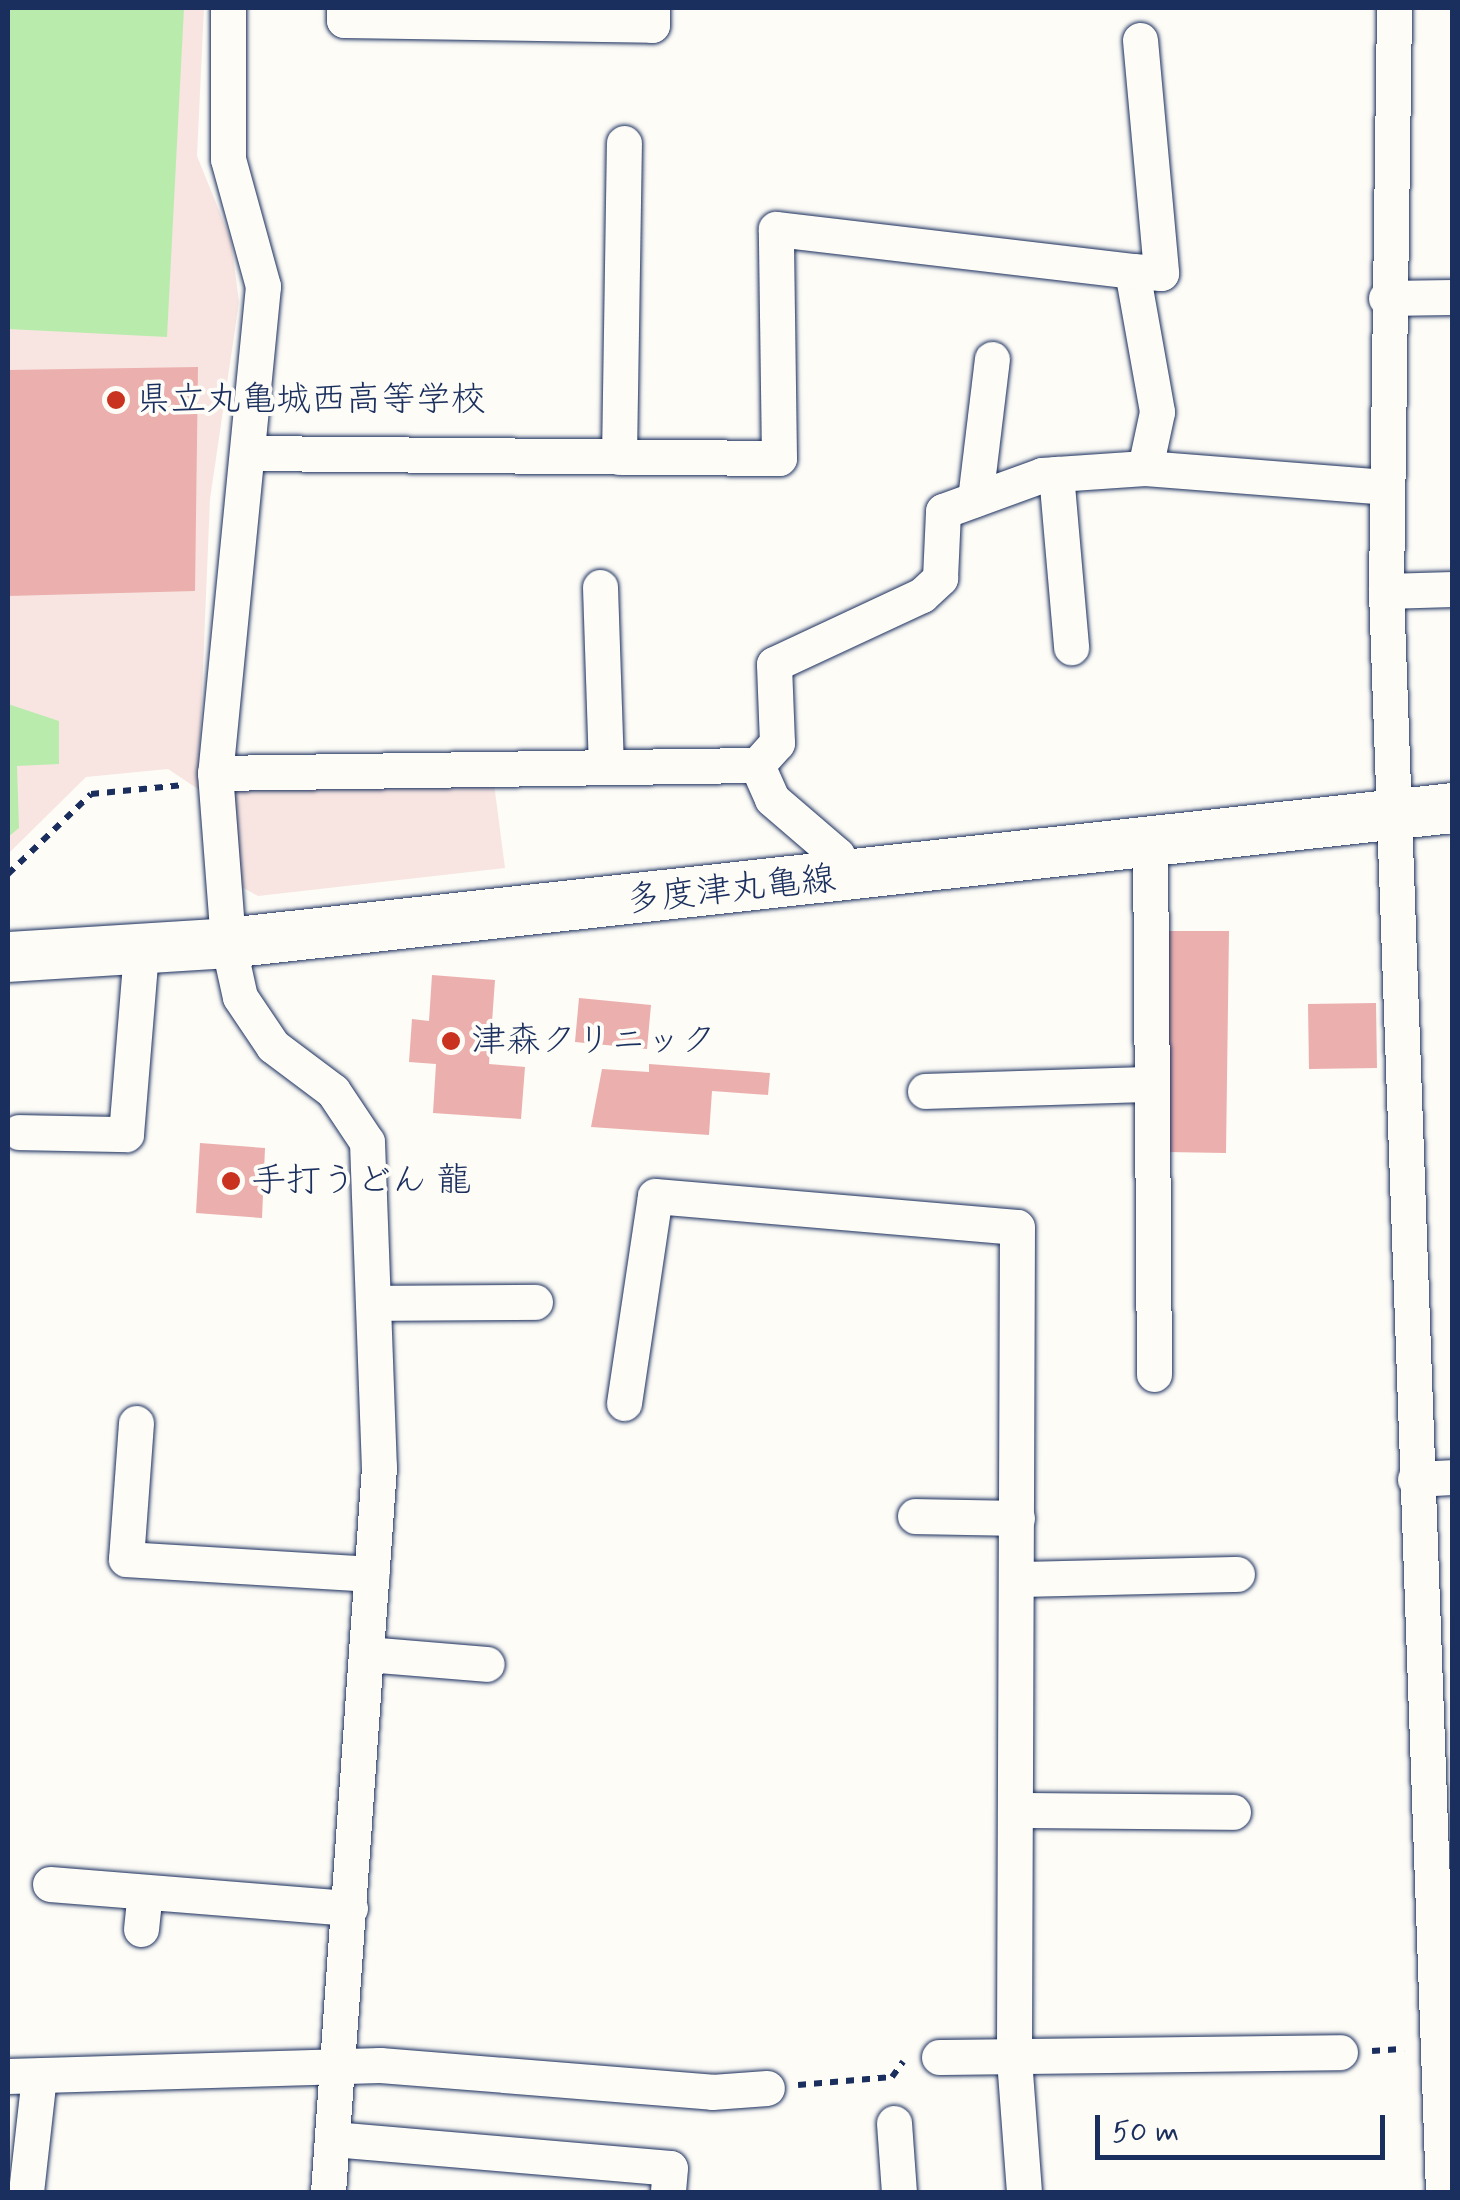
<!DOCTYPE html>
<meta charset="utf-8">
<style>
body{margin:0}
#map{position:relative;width:1460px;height:2200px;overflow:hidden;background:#fdfcf7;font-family:Mynerve,"Klee One",sans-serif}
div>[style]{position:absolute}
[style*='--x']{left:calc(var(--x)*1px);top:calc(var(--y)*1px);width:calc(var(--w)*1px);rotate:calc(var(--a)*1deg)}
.built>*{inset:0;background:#f8e5e1}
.green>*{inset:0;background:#b9ecac}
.building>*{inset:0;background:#ebafad}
.path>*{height:6px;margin-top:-3px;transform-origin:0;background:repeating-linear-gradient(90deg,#1b2f5e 0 8px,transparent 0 16px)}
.roads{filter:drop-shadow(0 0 2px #1b2f5e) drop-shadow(0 0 2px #1b2f5e)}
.minor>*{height:35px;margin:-17.5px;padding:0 17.5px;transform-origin:17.5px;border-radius:17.5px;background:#fdfcf7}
.secondary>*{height:50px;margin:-25px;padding:0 25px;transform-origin:25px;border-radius:25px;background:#fdfcf7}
.dots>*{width:28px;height:28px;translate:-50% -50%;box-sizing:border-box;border:5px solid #fdfcf7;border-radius:50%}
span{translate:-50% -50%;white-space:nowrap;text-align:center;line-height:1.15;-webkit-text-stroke:8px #fdfcf7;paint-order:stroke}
.poi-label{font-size:35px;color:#1b2f5e}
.left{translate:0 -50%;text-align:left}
.street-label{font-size:35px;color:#1b2f5e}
.frame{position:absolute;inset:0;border:10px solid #1b2f5e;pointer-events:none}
.scale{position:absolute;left:1095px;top:2115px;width:290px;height:45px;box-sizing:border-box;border:5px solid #1b2f5e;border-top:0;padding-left:12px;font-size:30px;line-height:35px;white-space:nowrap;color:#1b2f5e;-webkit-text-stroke:8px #fdfcf7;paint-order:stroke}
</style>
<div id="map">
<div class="built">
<i style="clip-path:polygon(8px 8px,204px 8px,197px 156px,231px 240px,239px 302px,210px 499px,199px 764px,493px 776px,505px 868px,258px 896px,242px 887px,234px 796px,204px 793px,168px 769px,86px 777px,8px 854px)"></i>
</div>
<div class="green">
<i style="clip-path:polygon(8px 8px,184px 8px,167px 337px,8px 329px)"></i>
<i style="clip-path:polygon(8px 704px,59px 721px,59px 764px,17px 766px,19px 828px,8px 837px)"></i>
</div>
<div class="building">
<i style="clip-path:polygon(198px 367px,195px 591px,8px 596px,8px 370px)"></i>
<i style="clip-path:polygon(1169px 931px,1229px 931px,1226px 1153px,1166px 1152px)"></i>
<i style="clip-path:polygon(432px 975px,495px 980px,489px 1064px,525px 1067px,521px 1119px,433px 1113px,436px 1064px,409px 1062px,412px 1019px,429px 1021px)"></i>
<i style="clip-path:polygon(579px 998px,651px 1005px,647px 1049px,575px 1042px)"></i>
<i style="clip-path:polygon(1376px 1003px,1377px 1068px,1309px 1069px,1308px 1004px)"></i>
<i style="clip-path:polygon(649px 1064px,770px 1073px,768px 1095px,712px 1091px,709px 1135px,591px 1127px,602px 1069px,649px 1072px)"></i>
<i style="clip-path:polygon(200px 1143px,265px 1148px,262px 1218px,196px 1213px)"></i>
</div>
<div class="path">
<i style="--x:8;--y:874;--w:115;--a:-43.9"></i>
<i style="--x:91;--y:794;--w:93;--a:-5.5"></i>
<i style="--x:1372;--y:2051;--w:32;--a:-4"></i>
<i style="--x:798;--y:2085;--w:94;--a:-4.9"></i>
<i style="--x:892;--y:2077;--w:19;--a:-54"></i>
</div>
<div class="roads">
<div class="minor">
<i style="--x:228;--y:8;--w:151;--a:90"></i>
<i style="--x:228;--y:159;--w:132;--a:74.6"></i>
<i style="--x:263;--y:286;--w:489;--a:95.6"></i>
<i style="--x:215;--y:773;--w:170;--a:85.6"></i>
<i style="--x:228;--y:943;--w:55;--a:77.5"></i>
<i style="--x:240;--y:997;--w:59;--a:56"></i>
<i style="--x:273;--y:1046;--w:75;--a:36.9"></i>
<i style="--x:333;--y:1091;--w:61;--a:56.3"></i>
<i style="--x:367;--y:1142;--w:325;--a:87.9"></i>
<i style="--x:379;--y:1467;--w:727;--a:94.02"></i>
<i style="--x:344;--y:8;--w:12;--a:90"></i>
<i style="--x:344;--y:20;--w:308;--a:0.9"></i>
<i style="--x:652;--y:25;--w:17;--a:-90"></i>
<i style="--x:1394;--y:8;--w:583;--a:90.79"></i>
<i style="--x:1386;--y:591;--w:1602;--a:87.96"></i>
<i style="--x:1140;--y:40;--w:234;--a:84.8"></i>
<i style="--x:1161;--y:273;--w:29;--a:-176"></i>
<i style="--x:1132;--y:271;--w:143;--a:79.9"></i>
<i style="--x:1157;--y:412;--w:57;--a:102.1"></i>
<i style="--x:1386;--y:298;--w:66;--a:-0.9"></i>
<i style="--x:248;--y:453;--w:531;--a:0.54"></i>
<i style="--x:779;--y:458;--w:229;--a:-90.8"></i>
<i style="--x:776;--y:229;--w:358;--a:6.7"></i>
<i style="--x:619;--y:457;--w:314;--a:-89.1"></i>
<i style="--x:1056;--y:474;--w:174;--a:85"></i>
<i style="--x:975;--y:499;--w:141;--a:-83.1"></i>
<i style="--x:600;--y:587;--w:179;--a:88.1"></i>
<i style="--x:1386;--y:591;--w:66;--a:-1.7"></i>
<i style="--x:757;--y:765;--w:37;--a:66"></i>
<i style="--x:772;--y:799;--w:86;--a:40.7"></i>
<i style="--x:837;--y:855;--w:24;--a:75"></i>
<i style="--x:215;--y:773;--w:542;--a:-0.85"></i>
<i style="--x:757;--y:765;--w:30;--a:-48"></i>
<i style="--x:777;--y:743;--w:79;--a:-92.2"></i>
<i style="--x:774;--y:664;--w:163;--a:-25"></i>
<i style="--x:922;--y:595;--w:25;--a:-43"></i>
<i style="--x:940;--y:578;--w:67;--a:-87.4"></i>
<i style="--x:943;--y:511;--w:105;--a:-20"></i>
<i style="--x:1042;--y:475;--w:103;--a:-3.9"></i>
<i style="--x:1145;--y:468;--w:241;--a:4.5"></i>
<i style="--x:1150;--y:843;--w:531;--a:89.57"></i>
<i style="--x:925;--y:1091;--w:227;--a:-1.8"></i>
<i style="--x:19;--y:1132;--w:107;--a:1.1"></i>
<i style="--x:126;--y:1134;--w:183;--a:-85.3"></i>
<i style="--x:373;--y:1303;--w:162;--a:-0.4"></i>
<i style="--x:624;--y:1403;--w:209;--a:-81.5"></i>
<i style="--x:655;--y:1196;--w:363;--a:4.9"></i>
<i style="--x:1017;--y:1227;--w:832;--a:90.21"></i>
<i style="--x:1014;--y:2059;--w:133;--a:85.7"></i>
<i style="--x:136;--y:1423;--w:136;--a:94.2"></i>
<i style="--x:126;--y:1559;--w:246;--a:3.5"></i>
<i style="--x:1415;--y:1479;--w:37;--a:-3"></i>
<i style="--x:915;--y:1516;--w:102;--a:1.1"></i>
<i style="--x:1017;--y:1579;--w:220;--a:-1.3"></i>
<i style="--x:366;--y:1654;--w:121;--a:4.7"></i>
<i style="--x:1015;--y:1810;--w:218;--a:0.5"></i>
<i style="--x:50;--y:1884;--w:301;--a:4.6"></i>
<i style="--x:141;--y:1929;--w:37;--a:-84"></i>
<i style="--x:939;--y:2057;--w:401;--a:-0.7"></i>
<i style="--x:8;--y:2076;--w:372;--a:-1.7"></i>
<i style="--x:380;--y:2065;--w:333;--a:4.6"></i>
<i style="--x:712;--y:2092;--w:55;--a:-4.2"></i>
<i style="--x:894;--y:2123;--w:69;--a:85.9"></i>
<i style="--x:333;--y:2139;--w:338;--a:4.9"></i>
<i style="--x:670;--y:2168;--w:24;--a:95"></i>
<i style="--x:26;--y:2192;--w:117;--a:-83.6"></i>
</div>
<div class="secondary">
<i style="--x:8;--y:957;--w:220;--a:-3.6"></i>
<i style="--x:228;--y:943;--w:1231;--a:-6.29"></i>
</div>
</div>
<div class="dots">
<i style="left:116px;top:400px;background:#c8321e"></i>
<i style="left:451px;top:1041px;background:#c8321e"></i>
<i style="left:231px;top:1181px;background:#c8321e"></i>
</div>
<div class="poi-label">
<span class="left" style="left:136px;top:400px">県立丸亀城西高等学校</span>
<span class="left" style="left:471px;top:1041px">津森クリニック</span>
<span class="left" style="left:251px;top:1181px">手打うどん 龍</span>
</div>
<div class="street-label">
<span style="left:731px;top:890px;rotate:-6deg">多度津丸亀線</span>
</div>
<div class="frame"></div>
<div class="scale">50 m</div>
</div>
